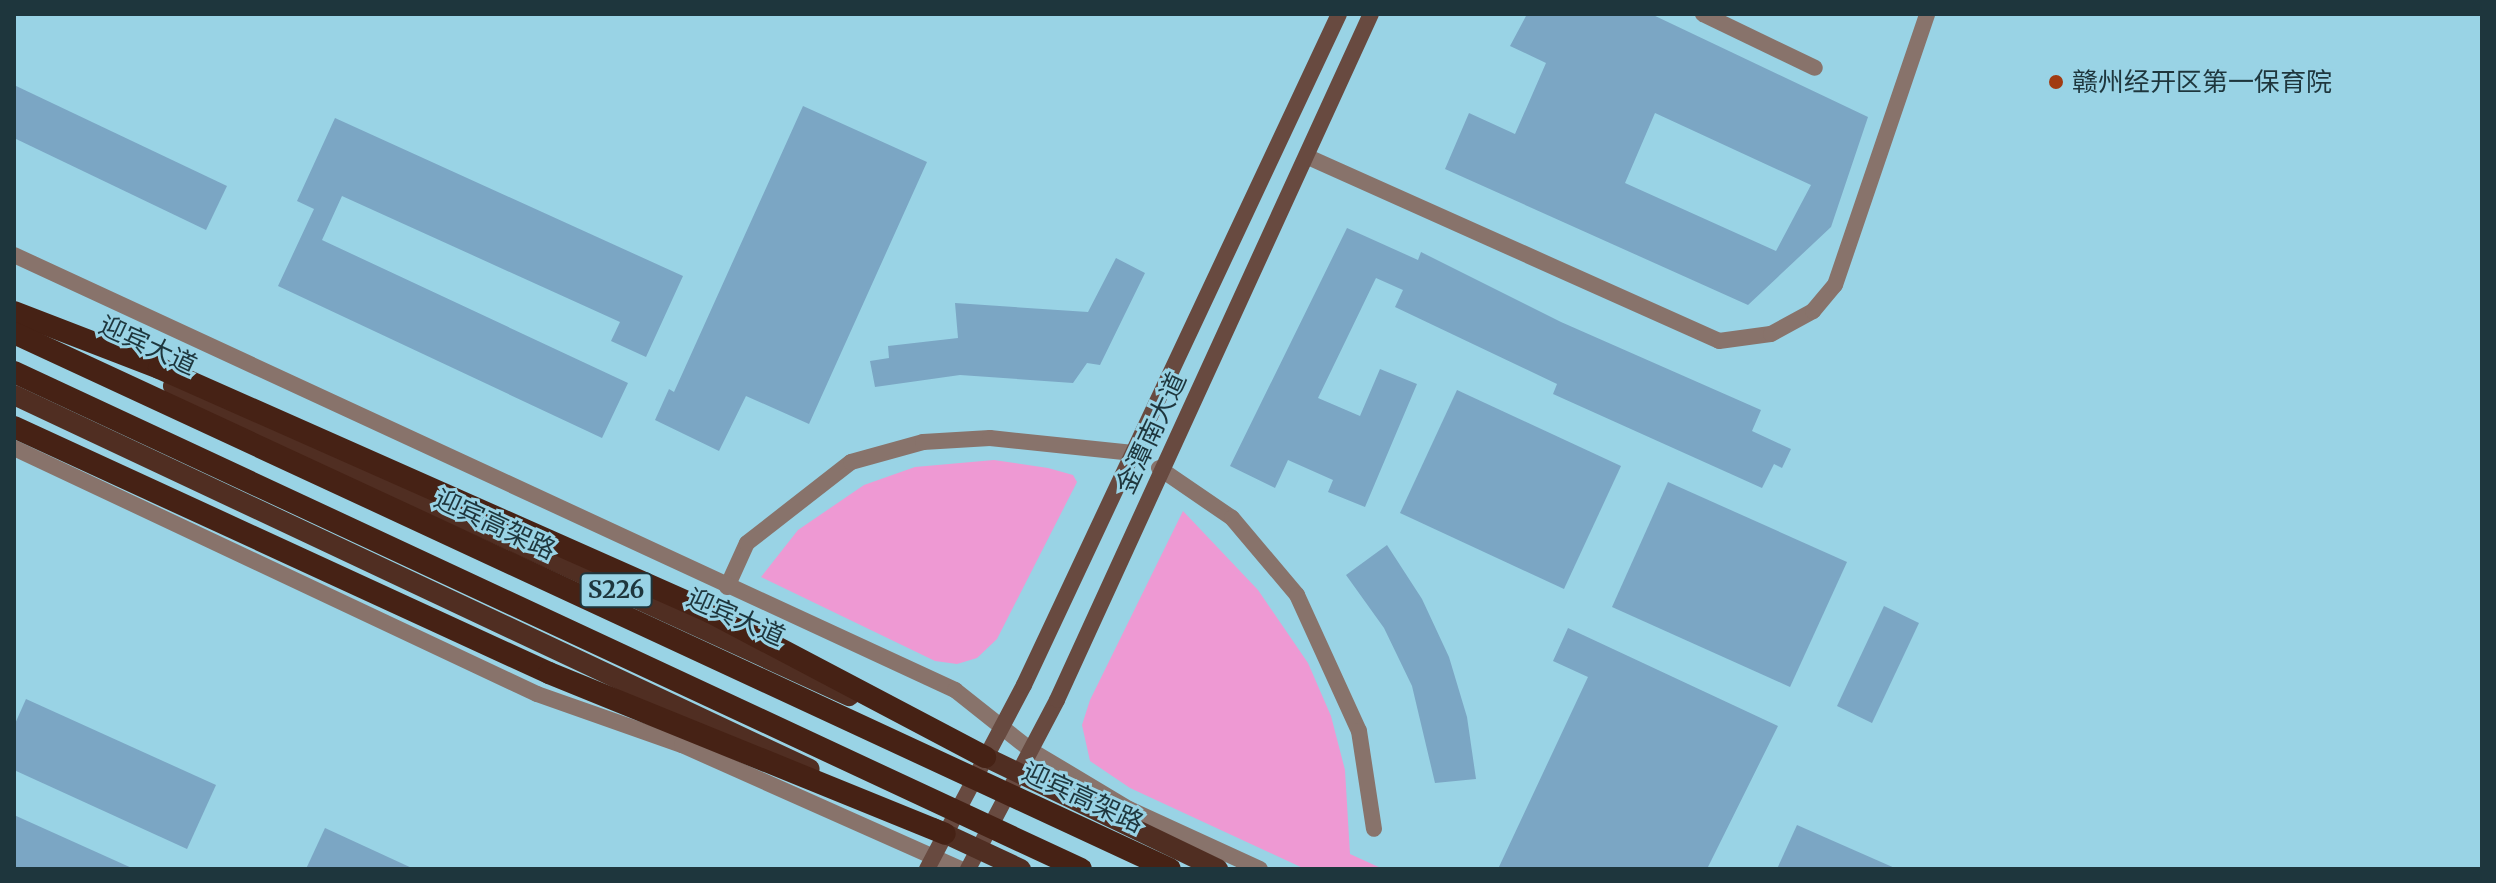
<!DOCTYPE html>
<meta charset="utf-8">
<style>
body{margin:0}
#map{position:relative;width:2496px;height:883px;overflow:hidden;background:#99d3e5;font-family:Merriweather,"Noto Sans SC",serif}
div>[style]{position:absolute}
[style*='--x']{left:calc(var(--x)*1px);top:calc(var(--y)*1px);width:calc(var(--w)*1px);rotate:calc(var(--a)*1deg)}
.green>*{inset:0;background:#ee99d3}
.building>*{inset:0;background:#7ba6c4}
.minor>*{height:16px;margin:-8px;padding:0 8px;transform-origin:8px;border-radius:8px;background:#88736b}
.tertiary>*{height:16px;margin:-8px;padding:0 8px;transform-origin:8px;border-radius:8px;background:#88736b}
.secondary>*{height:16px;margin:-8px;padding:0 8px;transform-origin:8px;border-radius:8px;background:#684a40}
.primary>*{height:20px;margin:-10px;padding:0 10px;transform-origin:10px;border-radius:10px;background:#502e22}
.trunk>*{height:22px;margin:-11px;padding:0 11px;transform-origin:11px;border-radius:11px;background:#462215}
.dots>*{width:22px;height:22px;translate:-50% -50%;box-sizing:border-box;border:4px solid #99d3e5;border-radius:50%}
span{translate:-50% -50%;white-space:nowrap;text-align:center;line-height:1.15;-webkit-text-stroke:6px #99d3e5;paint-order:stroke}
.shield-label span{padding:2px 6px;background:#99d3e5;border:2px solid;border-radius:6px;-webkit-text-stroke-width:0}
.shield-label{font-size:24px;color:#1e363d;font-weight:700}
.poi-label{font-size:26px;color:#1e363d}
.left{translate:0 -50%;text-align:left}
.street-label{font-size:26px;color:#1e363d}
.frame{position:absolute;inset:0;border:16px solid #1e363d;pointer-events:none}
</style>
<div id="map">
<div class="green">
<i style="clip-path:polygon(994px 460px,1048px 468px,1073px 475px,1077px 482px,997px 639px,977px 658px,957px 664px,935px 661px,761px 577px,798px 530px,864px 485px,915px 467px)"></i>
<i style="clip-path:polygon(1183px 511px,1258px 590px,1308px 663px,1331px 716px,1345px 770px,1350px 854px,1383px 869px,1305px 869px,1130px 788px,1090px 761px,1082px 725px,1090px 700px)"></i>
</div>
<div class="building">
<i style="clip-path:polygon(evenodd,1527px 14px,1651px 14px,1868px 117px,1831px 227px,1748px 305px,1445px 169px,1469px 113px,1515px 134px,1546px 63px,1510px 46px,1527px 14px,1655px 113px,1811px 185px,1776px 251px,1625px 183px,1655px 113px)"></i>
<i style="clip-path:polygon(14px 85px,227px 186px,206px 230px,14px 138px)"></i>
<i style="clip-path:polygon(803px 106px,927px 162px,809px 424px,746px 396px,719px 451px,655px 420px,669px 389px,674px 392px)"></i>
<i style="clip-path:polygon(335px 118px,683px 276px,646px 357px,611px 341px,620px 322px,342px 196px,322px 240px,628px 383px,602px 438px,278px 286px,314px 209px,297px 201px)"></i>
<i style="clip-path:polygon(1347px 228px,1418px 260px,1421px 252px,1561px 322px,1761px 410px,1752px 431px,1791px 449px,1782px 468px,1774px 464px,1762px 488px,1553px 394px,1557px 384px,1395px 307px,1403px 290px,1376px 278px,1318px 398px,1360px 416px,1380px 369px,1417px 384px,1365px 507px,1328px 492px,1333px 480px,1288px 460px,1275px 488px,1230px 466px)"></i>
<i style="clip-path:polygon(1116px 258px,1145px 273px,1100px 365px,1087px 363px,1073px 383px,960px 375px,875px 387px,870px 361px,889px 358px,888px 346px,958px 338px,955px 303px,1088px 312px)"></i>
<i style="clip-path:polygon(1457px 390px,1621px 466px,1564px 589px,1400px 513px)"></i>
<i style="clip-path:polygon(1668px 482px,1847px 562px,1790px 687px,1612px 607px)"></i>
<i style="clip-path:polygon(1387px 545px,1422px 599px,1449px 657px,1467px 717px,1476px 779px,1435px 783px,1412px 686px,1384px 628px,1346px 575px)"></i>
<i style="clip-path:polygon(1884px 606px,1919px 623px,1872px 723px,1837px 706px)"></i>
<i style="clip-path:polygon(1568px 628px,1778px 726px,1707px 869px,1498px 869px,1588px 677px,1553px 661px)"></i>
<i style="clip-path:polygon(26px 699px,216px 785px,187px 849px,14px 770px,14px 726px)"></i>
<i style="clip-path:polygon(14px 815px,134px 869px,14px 869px)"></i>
<i style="clip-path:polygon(1797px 825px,1897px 869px,1777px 869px)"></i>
<i style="clip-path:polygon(325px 828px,414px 869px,306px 869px)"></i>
</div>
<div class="minor">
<i style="--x:1703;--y:14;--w:124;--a:25.7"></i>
<i style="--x:1159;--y:468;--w:88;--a:34.4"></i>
<i style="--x:1232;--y:518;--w:101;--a:49.8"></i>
<i style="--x:1297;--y:595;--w:149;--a:65.5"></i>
<i style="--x:1359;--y:731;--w:99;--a:81.3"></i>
<i style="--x:727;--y:587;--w:48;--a:-65.6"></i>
<i style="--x:747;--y:543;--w:132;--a:-37.9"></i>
<i style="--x:851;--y:462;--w:75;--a:-15.5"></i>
<i style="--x:923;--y:442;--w:67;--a:-3.4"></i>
<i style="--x:990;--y:438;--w:144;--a:6"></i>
</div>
<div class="tertiary">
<i style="--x:1308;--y:157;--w:450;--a:24.1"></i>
<i style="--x:1719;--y:341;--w:52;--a:-7.7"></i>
<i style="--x:1771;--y:334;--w:48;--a:-28.7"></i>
<i style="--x:1813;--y:311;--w:34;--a:-50"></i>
<i style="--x:1835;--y:285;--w:286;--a:-71.2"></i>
<i style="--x:14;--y:255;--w:1037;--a:24.81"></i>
<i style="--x:955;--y:690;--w:98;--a:38.4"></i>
<i style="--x:1032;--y:751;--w:113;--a:30.9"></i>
<i style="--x:1129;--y:809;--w:144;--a:24.6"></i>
<i style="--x:14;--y:448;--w:578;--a:25.19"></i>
<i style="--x:537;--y:694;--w:154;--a:19.4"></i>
<i style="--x:682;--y:745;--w:305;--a:24"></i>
</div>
<div class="secondary">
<i style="--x:927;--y:869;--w:208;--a:-62.2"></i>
<i style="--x:1024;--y:685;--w:741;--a:-64.85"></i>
<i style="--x:968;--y:869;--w:191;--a:-62.2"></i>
<i style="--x:1057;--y:700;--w:754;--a:-65.41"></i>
</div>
<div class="primary">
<i style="--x:173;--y:386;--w:744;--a:24.64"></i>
<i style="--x:14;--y:395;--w:879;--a:25.17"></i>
<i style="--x:973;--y:751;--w:272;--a:25.7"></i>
<i style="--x:933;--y:828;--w:97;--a:25"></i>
</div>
<div class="trunk">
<i style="--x:14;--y:312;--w:155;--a:21.1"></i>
<i style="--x:159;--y:368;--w:603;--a:23.89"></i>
<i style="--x:710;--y:612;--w:311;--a:27.8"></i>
<i style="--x:14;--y:333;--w:1274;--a:24.88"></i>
<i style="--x:14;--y:372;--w:1177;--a:24.98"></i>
<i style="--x:14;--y:427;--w:589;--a:24.69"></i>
<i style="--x:549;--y:673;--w:427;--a:22.1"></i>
</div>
<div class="dots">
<i style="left:2056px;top:82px;background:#a13b12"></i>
</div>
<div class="shield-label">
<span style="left:616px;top:590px">S226</span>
</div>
<div class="poi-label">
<span class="left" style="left:2072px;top:82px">赣州经开区第一保育院</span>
</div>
<div class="street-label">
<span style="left:148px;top:345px;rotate:25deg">迎宾大道</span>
<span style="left:1151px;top:433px;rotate:-65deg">金潭南大道</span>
<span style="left:495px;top:524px;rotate:25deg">迎宾高架路</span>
<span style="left:736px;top:617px;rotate:24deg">迎宾大道</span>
<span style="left:1083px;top:797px;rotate:25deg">迎宾高架路</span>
</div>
<div class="frame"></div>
</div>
